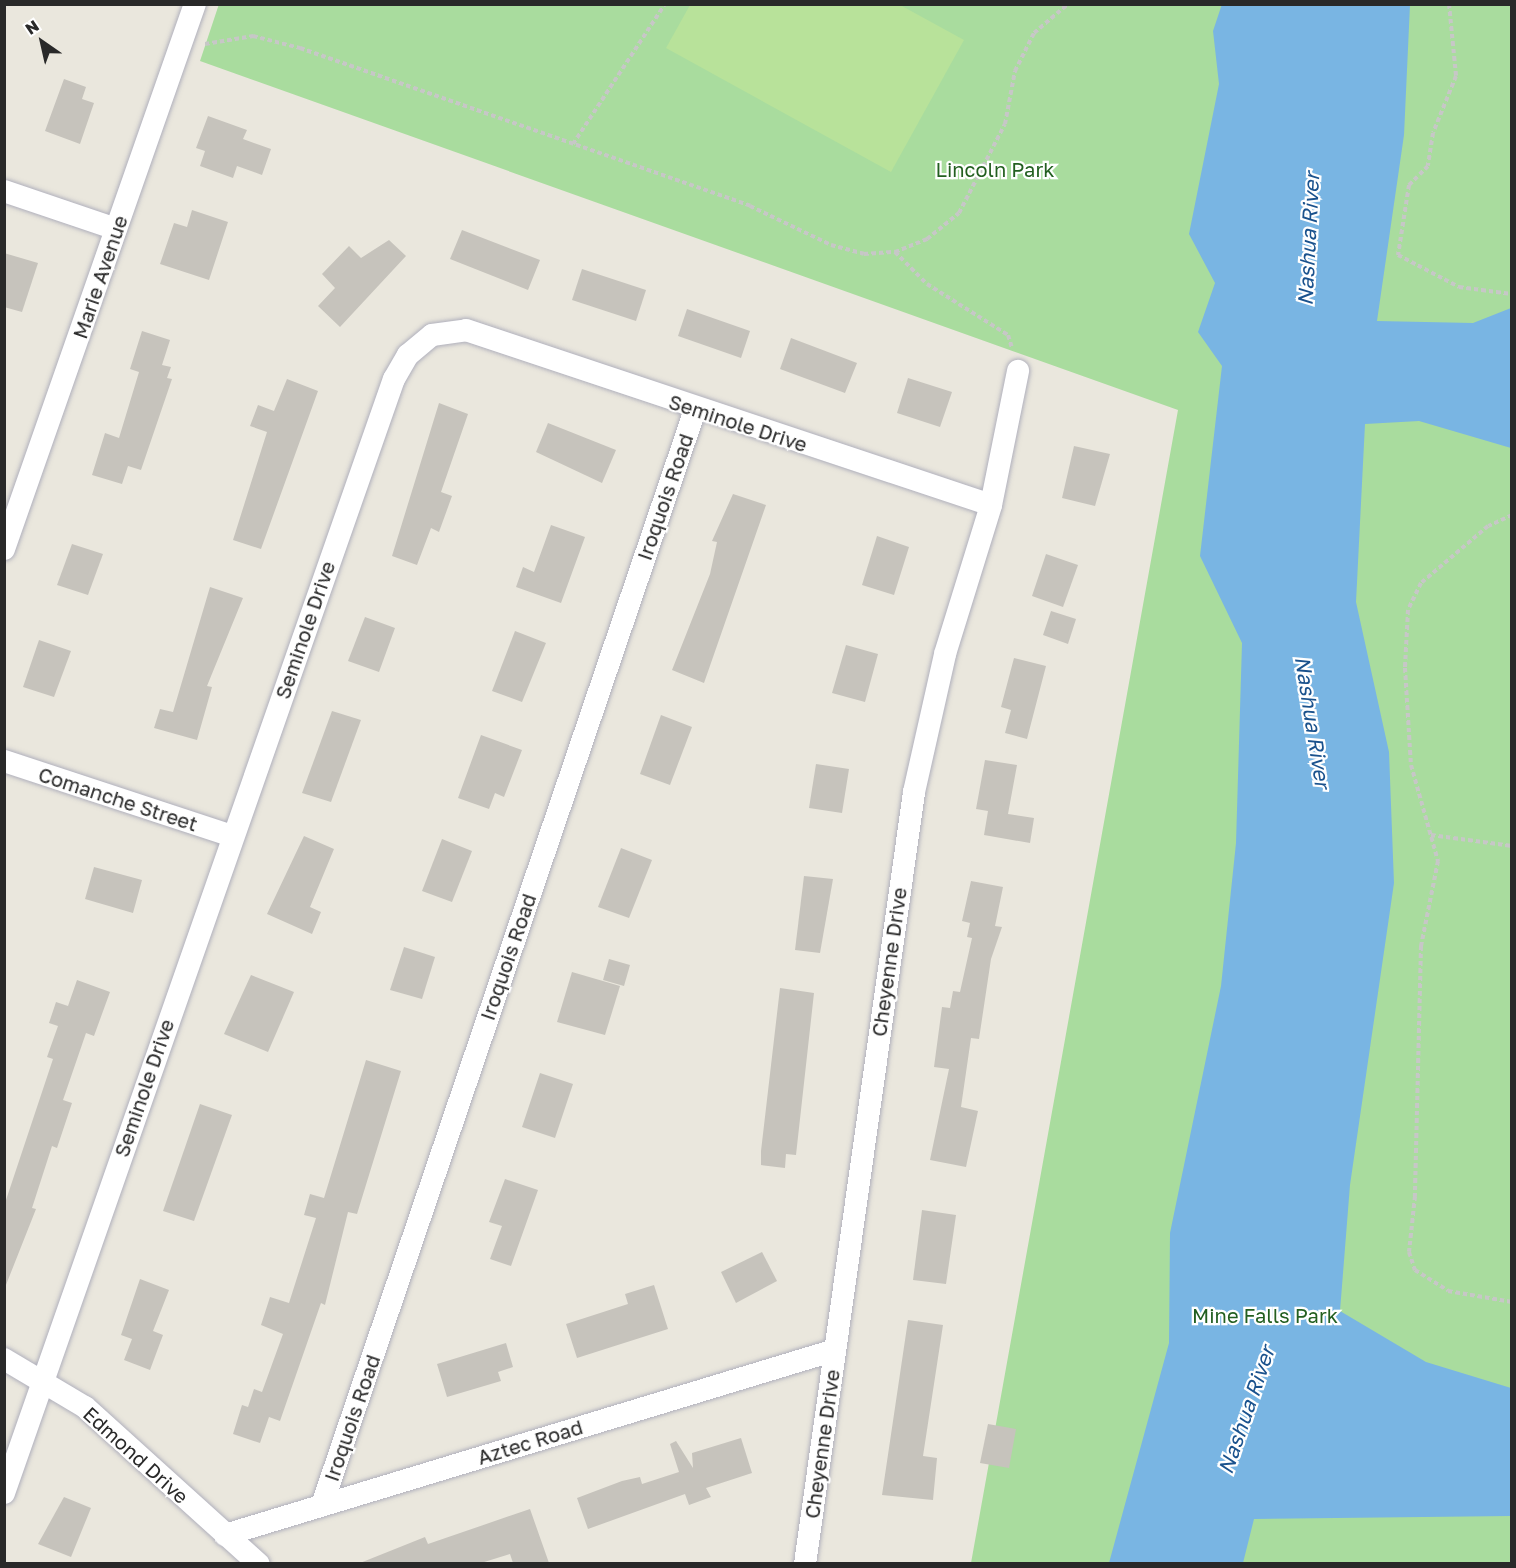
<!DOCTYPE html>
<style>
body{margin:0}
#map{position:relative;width:1516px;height:1568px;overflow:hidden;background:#eae7dd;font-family:"Golos Text",sans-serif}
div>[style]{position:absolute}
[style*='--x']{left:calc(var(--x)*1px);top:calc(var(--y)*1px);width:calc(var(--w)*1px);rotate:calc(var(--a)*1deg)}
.green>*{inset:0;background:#a9dc9e}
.pitch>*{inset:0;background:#b8e29a}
.water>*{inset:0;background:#79b5e3}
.building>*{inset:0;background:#c6c3bc}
.path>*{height:4px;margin-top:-2px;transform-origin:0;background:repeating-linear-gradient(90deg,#c7c7c7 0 4.5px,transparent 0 7.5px)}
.roads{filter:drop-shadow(0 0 2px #b0b0bc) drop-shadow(0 0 2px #b0b0bc)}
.minor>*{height:22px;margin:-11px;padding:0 11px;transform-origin:11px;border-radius:11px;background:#fff}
span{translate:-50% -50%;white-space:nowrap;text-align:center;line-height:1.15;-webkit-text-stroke:4.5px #fff;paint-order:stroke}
.park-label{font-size:20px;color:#235f20}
.street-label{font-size:20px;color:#292929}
.water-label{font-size:21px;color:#1a528d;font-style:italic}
.frame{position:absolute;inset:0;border:6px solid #292929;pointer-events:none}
.north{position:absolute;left:12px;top:12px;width:60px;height:60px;-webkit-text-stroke:4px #fff;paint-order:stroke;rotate:326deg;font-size:16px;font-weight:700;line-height:24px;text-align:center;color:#292929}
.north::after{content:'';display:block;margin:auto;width:21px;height:27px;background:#292929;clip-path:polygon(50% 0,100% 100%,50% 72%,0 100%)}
</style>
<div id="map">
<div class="green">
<i style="clip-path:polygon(219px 4px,1511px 5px,1511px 1563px,971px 1563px,1178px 410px,200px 61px)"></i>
</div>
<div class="pitch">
<i style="clip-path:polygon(690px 5px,900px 5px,964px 40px,891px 172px,666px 48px)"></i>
</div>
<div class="water">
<i style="clip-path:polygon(1222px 4px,1410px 5px,1404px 135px,1377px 321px,1473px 323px,1511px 308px,1511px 448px,1419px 421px,1365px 424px,1356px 602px,1389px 752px,1394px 883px,1350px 1185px,1340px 1311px,1426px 1362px,1511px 1388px,1511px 1516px,1254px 1519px,1243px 1563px,1109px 1563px,1169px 1343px,1170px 1233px,1221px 986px,1236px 843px,1242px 643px,1200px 556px,1222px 366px,1198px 332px,1215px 283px,1189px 234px,1219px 84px,1213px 31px)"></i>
</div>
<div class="building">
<i style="clip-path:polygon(64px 79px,86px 87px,82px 99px,94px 103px,80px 144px,45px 131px)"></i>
<i style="clip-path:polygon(208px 116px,247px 130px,243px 139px,271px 149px,262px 175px,237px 166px,233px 178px,200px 166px,205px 151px,196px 148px)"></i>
<i style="clip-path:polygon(192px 210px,228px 222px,209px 280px,160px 264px,174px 223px,187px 227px)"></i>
<i style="clip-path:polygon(462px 230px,540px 260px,528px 290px,450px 259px)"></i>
<i style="clip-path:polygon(389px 240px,406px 256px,340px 327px,318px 306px,335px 288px,322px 274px,349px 246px,361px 258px)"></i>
<i style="clip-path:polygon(4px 253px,38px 263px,22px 312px,4px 307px)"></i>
<i style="clip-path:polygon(582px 269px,646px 290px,636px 321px,572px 300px)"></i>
<i style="clip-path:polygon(687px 309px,750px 331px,741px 358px,678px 336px)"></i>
<i style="clip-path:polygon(142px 331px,170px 340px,162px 365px,171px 367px,167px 378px,172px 379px,141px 470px,128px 466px,122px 484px,92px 475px,105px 433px,119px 438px,139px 372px,130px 369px)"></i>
<i style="clip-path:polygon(791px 338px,857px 363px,845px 393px,780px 369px)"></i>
<i style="clip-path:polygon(908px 378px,952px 392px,940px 427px,897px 413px)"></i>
<i style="clip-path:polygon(287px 379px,318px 391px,261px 549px,233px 540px,267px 432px,250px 426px,258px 405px,274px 411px)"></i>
<i style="clip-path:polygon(439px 403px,468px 414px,441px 492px,452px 496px,439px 532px,431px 528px,417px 565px,392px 556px)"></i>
<i style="clip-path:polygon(548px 423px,616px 450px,602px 483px,536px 452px)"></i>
<i style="clip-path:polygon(1074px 446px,1110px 454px,1095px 506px,1062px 498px)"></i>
<i style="clip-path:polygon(733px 494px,766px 505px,704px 683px,672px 670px,710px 574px,717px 542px,712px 541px)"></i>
<i style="clip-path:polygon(551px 525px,585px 537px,561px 603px,516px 587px,523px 567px,534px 572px)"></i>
<i style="clip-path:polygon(877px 536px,909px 547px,894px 595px,862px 585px)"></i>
<i style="clip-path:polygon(72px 544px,103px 554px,88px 595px,57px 585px)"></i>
<i style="clip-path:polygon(1046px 554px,1078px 565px,1063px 607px,1032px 596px)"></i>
<i style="clip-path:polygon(210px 587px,243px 598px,207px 686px,212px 687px,197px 740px,154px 728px,160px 709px,173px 712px)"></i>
<i style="clip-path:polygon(1051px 611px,1076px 619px,1068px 644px,1043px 635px)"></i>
<i style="clip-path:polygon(365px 617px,395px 628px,379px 672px,348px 661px)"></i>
<i style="clip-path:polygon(515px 631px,546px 643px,522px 702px,492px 691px)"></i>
<i style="clip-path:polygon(39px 640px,71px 651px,54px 697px,23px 687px)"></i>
<i style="clip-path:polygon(846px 645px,878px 654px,865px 702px,832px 693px)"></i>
<i style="clip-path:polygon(1014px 658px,1046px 666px,1027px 739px,1005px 733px,1011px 710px,1001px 707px)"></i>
<i style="clip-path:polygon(332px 711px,361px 720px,331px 802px,302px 793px)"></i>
<i style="clip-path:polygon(661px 715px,692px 727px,670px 785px,640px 774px)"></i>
<i style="clip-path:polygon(481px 735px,522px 750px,504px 797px,495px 793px,489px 809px,458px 798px)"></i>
<i style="clip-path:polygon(985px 760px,1017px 765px,1008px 814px,1034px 818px,1030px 843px,984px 835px,988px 811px,976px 809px)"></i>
<i style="clip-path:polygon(816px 764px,849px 769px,842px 813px,809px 808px)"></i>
<i style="clip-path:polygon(304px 836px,334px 849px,310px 907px,321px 912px,312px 934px,267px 914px)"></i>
<i style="clip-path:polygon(442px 839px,472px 851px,452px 902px,422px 891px)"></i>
<i style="clip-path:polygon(621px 848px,652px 860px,629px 918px,598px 907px)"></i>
<i style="clip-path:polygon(94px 867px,142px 880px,133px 913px,85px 899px)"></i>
<i style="clip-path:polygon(804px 876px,833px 879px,820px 953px,795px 950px)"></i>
<i style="clip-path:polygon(971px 881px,1003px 887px,995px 926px,1002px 927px,991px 959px,979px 1039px,971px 1038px,961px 1107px,978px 1111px,966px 1167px,930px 1160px,949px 1069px,934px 1067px,942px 1007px,950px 1008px,953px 991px,960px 992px,972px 938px,967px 937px,970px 923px,962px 921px)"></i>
<i style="clip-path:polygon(404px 947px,435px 957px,422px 999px,390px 990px)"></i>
<i style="clip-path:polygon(609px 959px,630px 965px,624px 986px,603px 980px)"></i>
<i style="clip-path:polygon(572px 972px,620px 986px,605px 1035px,557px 1022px)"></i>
<i style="clip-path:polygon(251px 975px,294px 992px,268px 1052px,224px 1034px)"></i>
<i style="clip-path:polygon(77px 980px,110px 992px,94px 1036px,86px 1033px,63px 1100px,72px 1103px,57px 1148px,52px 1146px,32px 1208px,36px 1209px,4px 1290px,4px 1206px,53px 1059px,47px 1057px,58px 1026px,49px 1023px,56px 1002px,68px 1006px)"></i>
<i style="clip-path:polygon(780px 988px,814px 993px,796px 1155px,786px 1154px,785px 1168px,761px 1165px,761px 1151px)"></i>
<i style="clip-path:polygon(366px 1060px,401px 1071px,357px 1214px,348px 1212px,325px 1305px,321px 1303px,280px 1421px,269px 1417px,260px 1443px,233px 1434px,242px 1405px,248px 1407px,254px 1389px,262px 1392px,283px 1334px,261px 1325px,270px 1297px,289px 1303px,316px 1218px,304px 1215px,310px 1194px,324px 1198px)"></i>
<i style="clip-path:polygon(540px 1073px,573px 1084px,555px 1138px,522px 1127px)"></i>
<i style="clip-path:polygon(200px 1104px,232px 1115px,194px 1221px,163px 1211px)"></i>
<i style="clip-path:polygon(505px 1179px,538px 1190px,511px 1266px,490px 1259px,502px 1226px,489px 1222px)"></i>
<i style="clip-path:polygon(922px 1210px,956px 1215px,946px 1284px,913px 1280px)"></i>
<i style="clip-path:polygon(762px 1252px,777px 1281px,736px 1303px,721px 1272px)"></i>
<i style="clip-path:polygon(140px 1279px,169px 1290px,153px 1331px,163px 1335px,150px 1370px,124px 1360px,132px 1339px,121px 1335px)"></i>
<i style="clip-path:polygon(654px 1285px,668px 1329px,577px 1358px,566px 1324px,628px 1304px,625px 1294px)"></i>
<i style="clip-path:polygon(908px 1320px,943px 1325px,923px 1456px,937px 1458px,933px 1500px,882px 1495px)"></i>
<i style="clip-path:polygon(506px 1343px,513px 1367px,498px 1372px,501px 1381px,447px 1397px,437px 1364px)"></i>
<i style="clip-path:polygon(988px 1424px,1016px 1429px,1009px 1468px,980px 1463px)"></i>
<i style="clip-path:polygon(741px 1438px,752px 1473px,706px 1488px,711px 1497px,689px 1505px,685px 1494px,588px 1529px,577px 1498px,622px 1481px,640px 1477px,642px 1484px,679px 1472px,670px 1444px,676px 1441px,693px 1468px,692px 1453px)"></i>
<i style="clip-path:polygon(64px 1497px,91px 1508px,71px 1557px,38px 1544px)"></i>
<i style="clip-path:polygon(530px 1509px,549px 1563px,513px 1563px,510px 1554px,481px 1563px,360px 1563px,425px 1537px,428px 1544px)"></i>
</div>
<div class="path">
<i style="--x:1449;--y:4;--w:72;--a:84.4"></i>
<i style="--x:1456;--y:76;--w:61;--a:112"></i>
<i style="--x:1433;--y:133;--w:33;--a:99"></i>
<i style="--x:1428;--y:166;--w:27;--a:135"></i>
<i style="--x:1409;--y:185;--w:71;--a:98.9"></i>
<i style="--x:1398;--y:255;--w:69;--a:27.7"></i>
<i style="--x:1459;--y:287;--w:53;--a:7.5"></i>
<i style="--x:205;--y:44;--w:49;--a:-9.5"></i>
<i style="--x:253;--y:36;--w:49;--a:14.3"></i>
<i style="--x:300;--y:48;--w:477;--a:19.3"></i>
<i style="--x:750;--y:206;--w:90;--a:25.7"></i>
<i style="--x:831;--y:245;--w:34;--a:15"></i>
<i style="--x:864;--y:254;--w:31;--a:-4"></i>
<i style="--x:895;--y:252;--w:35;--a:-22"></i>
<i style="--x:927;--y:239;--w:41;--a:-39.1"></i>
<i style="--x:959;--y:213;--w:100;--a:-62.7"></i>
<i style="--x:1005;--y:124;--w:54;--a:-79.3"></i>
<i style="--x:1015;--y:71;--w:42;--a:-63.4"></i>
<i style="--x:1034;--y:33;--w:45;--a:-40.5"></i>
<i style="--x:573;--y:144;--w:168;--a:-56.7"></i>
<i style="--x:895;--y:252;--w:45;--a:45"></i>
<i style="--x:927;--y:284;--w:96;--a:32.2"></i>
<i style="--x:1008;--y:335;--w:14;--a:73"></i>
<i style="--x:1512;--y:515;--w:26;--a:155"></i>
<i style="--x:1488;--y:526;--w:88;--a:139.6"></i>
<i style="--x:1421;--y:583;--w:30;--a:116"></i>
<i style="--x:1408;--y:610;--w:58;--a:93"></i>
<i style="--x:1405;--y:668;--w:97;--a:86.5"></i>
<i style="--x:1411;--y:765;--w:100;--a:74.3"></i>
<i style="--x:1438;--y:861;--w:87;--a:101.3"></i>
<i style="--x:1421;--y:946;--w:250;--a:91.4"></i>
<i style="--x:1415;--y:1196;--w:56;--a:96.1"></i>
<i style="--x:1409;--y:1252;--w:19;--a:72"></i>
<i style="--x:1415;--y:1270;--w:39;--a:32"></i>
<i style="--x:1448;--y:1291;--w:65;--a:9.8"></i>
<i style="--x:1431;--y:835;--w:82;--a:7.7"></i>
</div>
<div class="roads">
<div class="minor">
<i style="--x:4;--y:191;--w:118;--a:18.7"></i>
<i style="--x:4;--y:549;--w:577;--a:-70.69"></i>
<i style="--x:4;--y:761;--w:240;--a:18.2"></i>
<i style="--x:4;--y:1359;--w:94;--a:30.7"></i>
<i style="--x:85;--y:1407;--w:234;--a:42.1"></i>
<i style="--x:4;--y:1493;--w:1180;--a:-70.71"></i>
<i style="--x:394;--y:379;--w:28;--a:-60"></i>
<i style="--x:408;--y:355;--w:31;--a:-40"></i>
<i style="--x:432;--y:335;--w:34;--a:-8"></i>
<i style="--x:466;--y:330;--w:553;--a:18.43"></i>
<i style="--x:322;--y:1505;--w:1157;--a:-71.19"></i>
<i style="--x:225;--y:1535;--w:637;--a:-16.87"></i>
<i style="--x:805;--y:1564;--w:780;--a:-81.96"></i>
<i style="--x:914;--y:792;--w:141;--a:-77.3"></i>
<i style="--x:945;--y:654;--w:156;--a:-72.8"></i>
<i style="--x:991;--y:505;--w:137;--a:-78.6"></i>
</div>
</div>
<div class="park-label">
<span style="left:995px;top:169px">Lincoln Park</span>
<span style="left:1265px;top:1315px">Mine Falls Park</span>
</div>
<div class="street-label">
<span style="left:100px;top:277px;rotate:-71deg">Marie Avenue</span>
<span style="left:738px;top:423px;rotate:18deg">Seminole Drive</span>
<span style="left:665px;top:497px;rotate:-71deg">Iroquois Road</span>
<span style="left:305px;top:630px;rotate:-71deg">Seminole Drive</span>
<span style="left:118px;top:799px;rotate:18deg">Comanche Street</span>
<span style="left:508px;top:957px;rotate:-71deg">Iroquois Road</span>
<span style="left:889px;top:962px;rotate:-82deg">Cheyenne Drive</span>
<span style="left:144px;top:1088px;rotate:-71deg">Seminole Drive</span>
<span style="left:352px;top:1418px;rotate:-71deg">Iroquois Road</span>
<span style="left:530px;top:1442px;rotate:-17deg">Aztec Road</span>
<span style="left:822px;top:1444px;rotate:-82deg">Cheyenne Drive</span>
<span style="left:136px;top:1455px;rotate:42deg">Edmond Drive</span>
</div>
<div class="water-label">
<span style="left:1308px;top:239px;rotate:-87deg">Nashua River</span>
<span style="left:1313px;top:722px;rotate:81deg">Nashua River</span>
<span style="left:1246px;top:1410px;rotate:-71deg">Nashua River</span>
</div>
<div class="frame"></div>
<div class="north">N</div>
</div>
